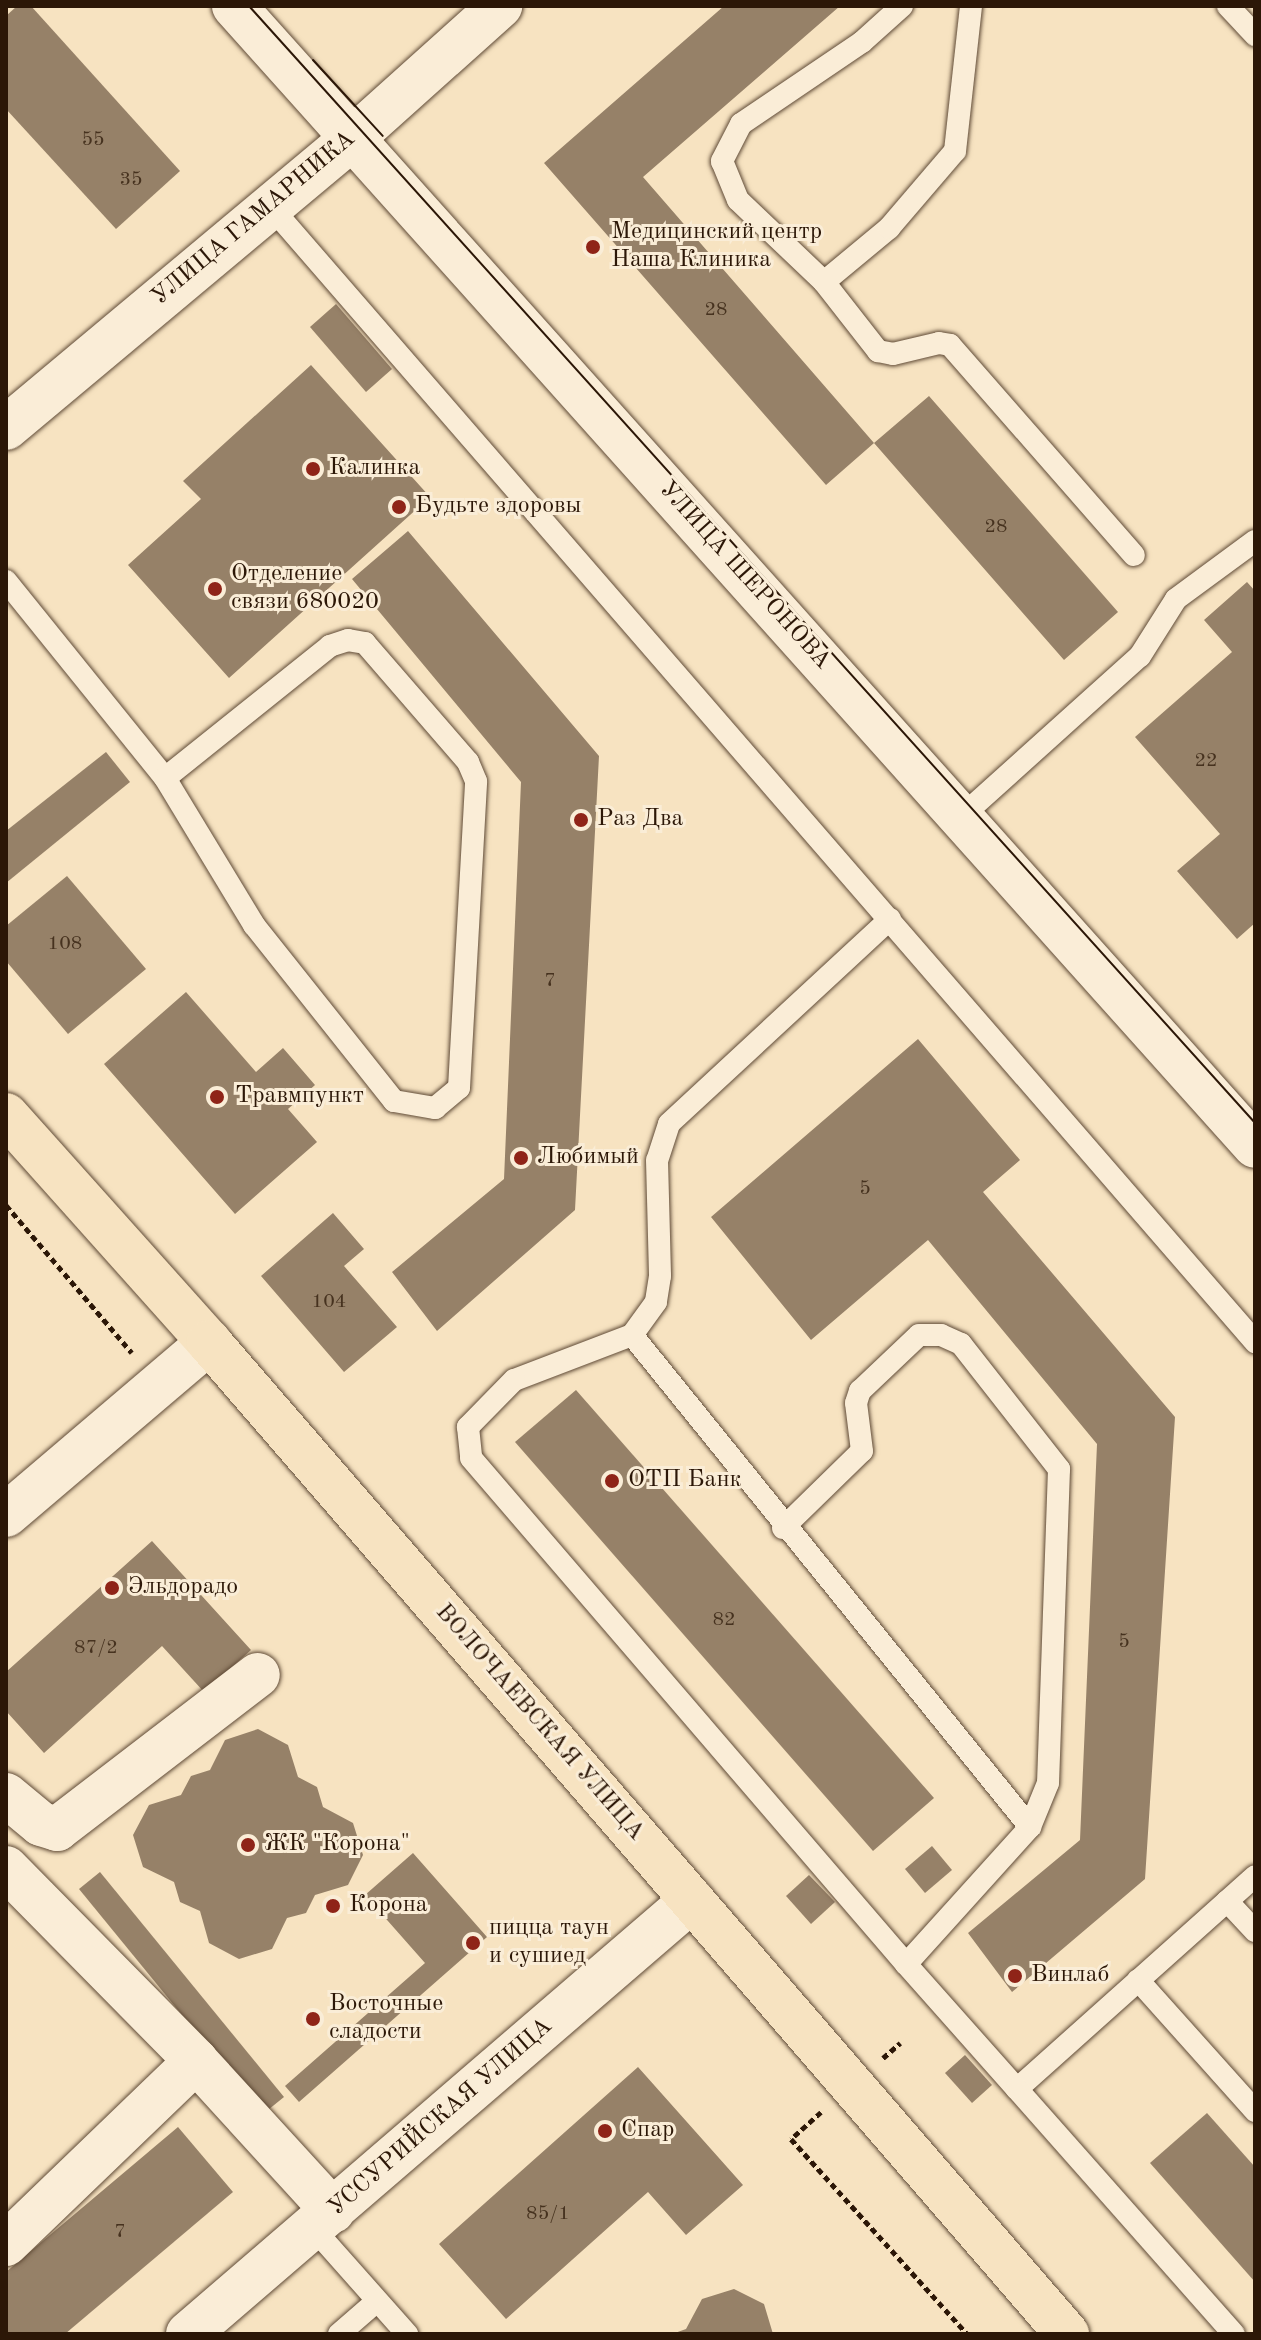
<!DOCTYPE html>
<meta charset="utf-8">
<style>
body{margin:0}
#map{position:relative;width:1261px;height:2340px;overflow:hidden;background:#f7e3c1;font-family:"Old Standard TT",serif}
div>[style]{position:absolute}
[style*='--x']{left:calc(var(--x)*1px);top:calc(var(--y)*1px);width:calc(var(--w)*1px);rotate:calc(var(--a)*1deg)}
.building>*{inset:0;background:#968168}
.path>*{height:5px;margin-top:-2.5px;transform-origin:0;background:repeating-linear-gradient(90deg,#2c1707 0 6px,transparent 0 10px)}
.roads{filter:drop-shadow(0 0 2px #5f4a36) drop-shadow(0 0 2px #5f4a36)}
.service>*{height:22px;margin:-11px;padding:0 11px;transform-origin:11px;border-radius:11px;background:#faedd7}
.minor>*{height:44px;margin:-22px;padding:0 22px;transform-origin:22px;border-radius:22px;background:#faedd7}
.tertiary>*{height:44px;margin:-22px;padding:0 22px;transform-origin:22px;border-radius:22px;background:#faedd7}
.secondary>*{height:44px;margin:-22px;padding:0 22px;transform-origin:22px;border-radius:22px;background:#faedd7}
.primary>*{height:44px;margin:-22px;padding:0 22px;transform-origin:22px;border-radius:22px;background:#f7e3c1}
.tram>*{height:2px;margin:-1px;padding:0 1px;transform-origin:1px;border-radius:1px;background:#2c1707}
.dots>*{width:22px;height:22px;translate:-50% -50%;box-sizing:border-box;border:4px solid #faedd7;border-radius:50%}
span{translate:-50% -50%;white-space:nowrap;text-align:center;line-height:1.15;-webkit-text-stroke:6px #faedd7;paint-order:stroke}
.number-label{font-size:20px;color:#46321f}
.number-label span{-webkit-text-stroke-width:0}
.street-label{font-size:24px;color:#2c1707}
.poi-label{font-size:24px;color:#2c1707}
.left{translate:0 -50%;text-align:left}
.frame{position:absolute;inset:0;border:8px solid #2c1707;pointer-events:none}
</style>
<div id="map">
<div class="building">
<i style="clip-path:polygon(17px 6px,31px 6px,180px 171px,116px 229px,6px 109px,6px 16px)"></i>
<i style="clip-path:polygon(724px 6px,840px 6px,643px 177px,874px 443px,929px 396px,1118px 612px,1064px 660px,874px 443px,826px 485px,544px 163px)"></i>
<i style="clip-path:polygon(336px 304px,392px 369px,366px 392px,310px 327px)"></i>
<i style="clip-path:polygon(311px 365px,430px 497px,229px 678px,128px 565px,201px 499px,183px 481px)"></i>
<i style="clip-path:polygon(408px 531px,599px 756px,575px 1210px,437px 1331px,392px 1272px,504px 1179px,521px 782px,352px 579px)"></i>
<i style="clip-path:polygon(1247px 582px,1255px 591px,1255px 923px,1237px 939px,1177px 871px,1220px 834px,1135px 737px,1232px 652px,1204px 620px)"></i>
<i style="clip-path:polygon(106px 752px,130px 782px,6px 883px,6px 831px)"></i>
<i style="clip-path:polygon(67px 876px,146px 969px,68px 1034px,6px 961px,6px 926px)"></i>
<i style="clip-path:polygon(186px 992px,256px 1072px,283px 1048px,315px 1085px,288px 1109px,317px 1142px,235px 1214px,104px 1064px)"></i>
<i style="clip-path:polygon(918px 1039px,1020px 1160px,983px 1192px,1175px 1417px,1145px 1879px,1012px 1992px,968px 1933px,1080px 1840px,1097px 1444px,928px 1240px,811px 1340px,711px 1217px)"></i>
<i style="clip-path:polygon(333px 1213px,364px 1249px,344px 1266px,397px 1327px,344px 1372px,261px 1276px)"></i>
<i style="clip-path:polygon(576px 1390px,934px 1798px,873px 1851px,515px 1442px)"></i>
<i style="clip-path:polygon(152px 1541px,251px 1650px,204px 1692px,162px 1646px,44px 1753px,6px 1711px,6px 1672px)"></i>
<i style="clip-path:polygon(258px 1729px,288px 1745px,298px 1777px,317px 1787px,323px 1807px,353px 1823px,363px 1855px,348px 1885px,315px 1895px,306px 1913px,287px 1918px,272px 1949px,239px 1959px,209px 1943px,200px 1911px,180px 1902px,174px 1882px,143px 1867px,133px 1835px,149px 1805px,181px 1795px,191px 1776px,210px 1770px,225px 1740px)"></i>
<i style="clip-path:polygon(932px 1846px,952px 1870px,925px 1893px,905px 1869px)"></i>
<i style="clip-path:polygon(413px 1853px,487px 1937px,299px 2102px,285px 2086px,425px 1963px,365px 1895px)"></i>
<i style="clip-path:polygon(100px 1872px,284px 2097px,263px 2114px,79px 1889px)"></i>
<i style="clip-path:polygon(809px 1875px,835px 1902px,811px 1924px,786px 1896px)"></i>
<i style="clip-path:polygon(965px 2055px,992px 2085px,972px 2103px,945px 2073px)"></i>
<i style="clip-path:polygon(638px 2067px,743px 2185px,686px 2235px,648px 2192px,506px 2319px,439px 2244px)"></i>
<i style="clip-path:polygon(1207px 2113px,1255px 2167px,1255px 2282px,1150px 2163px)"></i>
<i style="clip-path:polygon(178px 2127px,233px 2192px,65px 2334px,6px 2334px,6px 2272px)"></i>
<i style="clip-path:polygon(734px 2289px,764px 2304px,773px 2334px,672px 2334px,686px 2329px,702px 2299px)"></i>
</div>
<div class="path">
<i style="--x:6;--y:1205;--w:194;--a:49.6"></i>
<i style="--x:883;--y:2058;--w:23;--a:-41"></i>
<i style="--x:821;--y:2112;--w:40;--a:138"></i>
<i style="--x:791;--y:2139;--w:263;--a:47.9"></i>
</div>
<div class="roads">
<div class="service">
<i style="--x:902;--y:6;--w:54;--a:138"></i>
<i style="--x:862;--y:42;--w:146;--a:145.9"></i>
<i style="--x:741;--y:124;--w:42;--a:117.2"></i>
<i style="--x:722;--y:161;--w:42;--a:67.7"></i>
<i style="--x:738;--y:200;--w:119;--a:43.6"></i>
<i style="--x:824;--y:282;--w:88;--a:52"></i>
<i style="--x:878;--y:351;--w:15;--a:11"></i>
<i style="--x:893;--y:354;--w:47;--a:-13.4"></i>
<i style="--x:939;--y:343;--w:11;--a:10"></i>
<i style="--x:950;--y:345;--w:279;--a:48.8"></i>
<i style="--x:1228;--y:6;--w:40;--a:47"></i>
<i style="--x:270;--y:206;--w:1504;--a:49.07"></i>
<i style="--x:824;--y:282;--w:85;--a:-39.7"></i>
<i style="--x:889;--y:228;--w:101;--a:-49.4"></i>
<i style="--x:955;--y:151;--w:146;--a:-83.7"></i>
<i style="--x:6;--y:581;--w:253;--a:51.1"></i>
<i style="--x:165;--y:778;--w:172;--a:58.8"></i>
<i style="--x:254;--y:925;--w:225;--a:51.5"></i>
<i style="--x:394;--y:1101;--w:42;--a:9.7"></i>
<i style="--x:435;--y:1108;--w:31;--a:-40"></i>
<i style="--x:459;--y:1088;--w:307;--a:-86.8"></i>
<i style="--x:476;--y:781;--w:21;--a:-113"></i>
<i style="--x:468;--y:762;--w:157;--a:-130.9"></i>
<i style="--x:365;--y:643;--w:17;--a:-170"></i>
<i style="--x:348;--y:640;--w:19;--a:162"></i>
<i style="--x:330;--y:646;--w:211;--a:141.3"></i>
<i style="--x:962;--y:816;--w:239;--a:-42"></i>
<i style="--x:1140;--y:656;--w:67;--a:-57.7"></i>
<i style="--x:1176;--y:599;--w:98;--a:-36.3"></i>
<i style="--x:890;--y:919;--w:301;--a:137.2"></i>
<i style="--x:669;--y:1124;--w:38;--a:108"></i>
<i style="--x:657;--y:1160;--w:116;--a:88.5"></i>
<i style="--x:660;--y:1276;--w:26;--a:99"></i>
<i style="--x:656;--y:1302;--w:41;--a:126"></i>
<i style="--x:632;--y:1335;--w:633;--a:51.03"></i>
<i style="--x:1030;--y:1827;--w:185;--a:132.1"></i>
<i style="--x:906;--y:1964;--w:167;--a:48.4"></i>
<i style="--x:1017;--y:2089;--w:319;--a:-41.8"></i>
<i style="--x:632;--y:1335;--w:126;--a:159.1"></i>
<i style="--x:514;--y:1380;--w:66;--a:134.4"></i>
<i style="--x:468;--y:1427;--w:31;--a:84"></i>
<i style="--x:471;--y:1458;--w:667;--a:49.31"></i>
<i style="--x:783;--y:1528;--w:110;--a:-44.3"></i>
<i style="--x:862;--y:1451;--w:48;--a:-97.1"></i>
<i style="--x:856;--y:1403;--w:13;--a:-72"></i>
<i style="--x:860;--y:1391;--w:81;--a:-43.5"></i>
<i style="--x:919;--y:1335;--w:22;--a:0"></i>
<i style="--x:941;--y:1335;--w:22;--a:24"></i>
<i style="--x:961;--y:1344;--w:159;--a:51.9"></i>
<i style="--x:1059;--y:1469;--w:314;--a:92"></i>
<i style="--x:1048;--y:1783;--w:48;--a:112.2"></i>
<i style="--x:1227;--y:1901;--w:41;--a:47"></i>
<i style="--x:1138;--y:1980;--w:176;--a:48.2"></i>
<i style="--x:1017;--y:2089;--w:327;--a:48.5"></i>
<i style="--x:313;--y:2228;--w:142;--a:48.4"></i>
<i style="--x:339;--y:2334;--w:50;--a:-41"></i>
</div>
<div class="minor">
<i style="--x:6;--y:1515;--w:267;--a:-40.4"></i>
<i style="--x:6;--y:1795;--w:45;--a:39.6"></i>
<i style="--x:41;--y:1824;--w:17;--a:17"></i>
<i style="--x:57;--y:1829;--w:253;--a:-37.5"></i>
<i style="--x:6;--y:1868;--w:271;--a:45.4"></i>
<i style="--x:196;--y:2061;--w:203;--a:47.6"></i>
<i style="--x:6;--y:2244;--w:264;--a:-43.9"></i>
<i style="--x:188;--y:2334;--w:665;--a:-40.73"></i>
</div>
<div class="tertiary">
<i style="--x:6;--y:428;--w:452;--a:-39.9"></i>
<i style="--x:353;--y:138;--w:198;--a:-41.9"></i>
</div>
<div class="secondary">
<i style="--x:234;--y:6;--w:1530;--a:48.15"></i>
</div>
<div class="primary">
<i style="--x:6;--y:1115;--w:305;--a:48.2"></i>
<i style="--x:209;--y:1342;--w:1312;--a:49.14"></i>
</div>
</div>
<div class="tram">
<i style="--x:249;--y:6;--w:1503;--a:47.99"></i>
<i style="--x:313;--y:60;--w:103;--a:47.4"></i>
</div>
<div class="dots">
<i style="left:593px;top:247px;background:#8f2418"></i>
<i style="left:313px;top:469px;background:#8f2418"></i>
<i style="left:399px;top:507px;background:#8f2418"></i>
<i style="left:215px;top:589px;background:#8f2418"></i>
<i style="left:581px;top:820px;background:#8f2418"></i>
<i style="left:217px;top:1097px;background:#8f2418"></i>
<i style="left:521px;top:1158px;background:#8f2418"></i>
<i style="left:612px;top:1481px;background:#8f2418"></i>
<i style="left:112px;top:1588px;background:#8f2418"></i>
<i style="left:248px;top:1845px;background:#8f2418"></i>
<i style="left:333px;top:1906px;background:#8f2418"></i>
<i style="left:473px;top:1943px;background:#8f2418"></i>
<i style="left:1015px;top:1976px;background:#8f2418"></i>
<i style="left:313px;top:2019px;background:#8f2418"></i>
<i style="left:605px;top:2131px;background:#8f2418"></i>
</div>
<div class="number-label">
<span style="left:93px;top:140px">55</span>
<span style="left:131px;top:180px">35</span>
<span style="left:716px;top:310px">28</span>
<span style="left:996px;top:527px">28</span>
<span style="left:1206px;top:761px">22</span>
<span style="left:65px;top:944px">108</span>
<span style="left:550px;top:981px">7</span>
<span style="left:865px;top:1189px">5</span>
<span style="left:329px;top:1302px">104</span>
<span style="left:724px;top:1620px">82</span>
<span style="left:1124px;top:1642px">5</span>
<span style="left:96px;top:1648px">87/2</span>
<span style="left:548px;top:2214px">85/1</span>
<span style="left:120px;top:2232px">7</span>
</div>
<div class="street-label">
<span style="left:254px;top:219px;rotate:-40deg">УЛИЦА ГАМАРНИКА</span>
<span style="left:744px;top:576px;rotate:48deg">УЛИЦА ШЕРОНОВА</span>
<span style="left:539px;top:1723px;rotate:49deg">ВОЛОЧАЕВСКАЯ УЛИЦА</span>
<span style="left:441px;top:2118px;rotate:-41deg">УССУРИЙСКАЯ УЛИЦА</span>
</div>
<div class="poi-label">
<span class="left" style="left:611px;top:247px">Медицинский центр<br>Наша Клиника</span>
<span class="left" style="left:329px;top:469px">Калинка</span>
<span class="left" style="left:415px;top:507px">Будьте здоровы</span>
<span class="left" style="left:231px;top:589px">Отделение<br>связи 680020</span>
<span class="left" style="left:597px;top:820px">Раз Два</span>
<span class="left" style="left:235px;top:1097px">Травмпункт</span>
<span class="left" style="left:537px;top:1158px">Любимый</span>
<span class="left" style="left:628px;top:1481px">ОТП Банк</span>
<span class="left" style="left:128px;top:1588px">Эльдорадо</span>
<span class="left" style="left:264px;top:1845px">ЖК "Корона"</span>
<span class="left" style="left:349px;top:1906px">Корона</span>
<span class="left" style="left:489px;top:1943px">пицца таун<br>и сушиед</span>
<span class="left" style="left:1031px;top:1976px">Винлаб</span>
<span class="left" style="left:329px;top:2019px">Восточные<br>сладости</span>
<span class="left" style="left:621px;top:2131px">Спар</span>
</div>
<div class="frame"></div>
</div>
